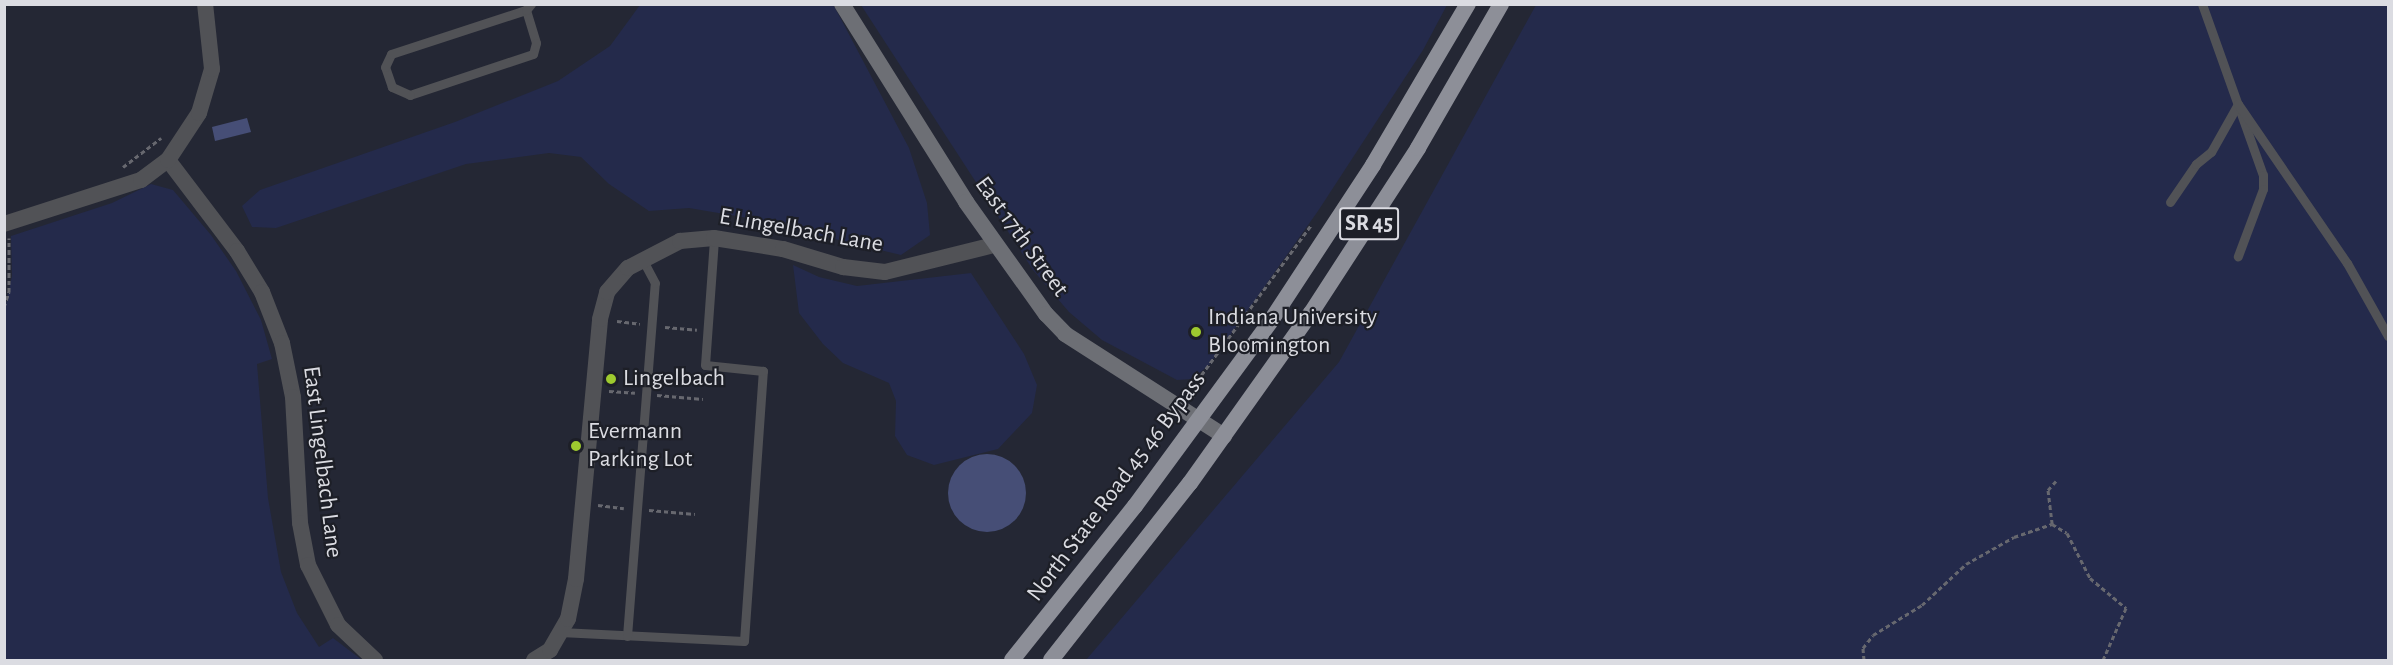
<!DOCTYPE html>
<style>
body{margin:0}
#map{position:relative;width:2393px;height:665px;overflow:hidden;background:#1d1f27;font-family:"Alegreya Sans",sans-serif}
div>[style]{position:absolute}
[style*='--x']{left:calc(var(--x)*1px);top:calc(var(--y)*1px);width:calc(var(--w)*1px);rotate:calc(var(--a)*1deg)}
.built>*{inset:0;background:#242734}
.green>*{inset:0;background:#242a4b}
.building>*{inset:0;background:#464e76}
.round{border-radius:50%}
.path>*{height:3px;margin-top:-1.5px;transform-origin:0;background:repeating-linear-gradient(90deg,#67686f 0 4.5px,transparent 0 7.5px)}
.service>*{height:9px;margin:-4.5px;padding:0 4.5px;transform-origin:4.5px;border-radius:4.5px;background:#515256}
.minor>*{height:16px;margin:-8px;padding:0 8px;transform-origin:8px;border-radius:8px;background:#515256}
.secondary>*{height:16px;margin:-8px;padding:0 8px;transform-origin:8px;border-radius:8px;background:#6d6f75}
.trunk>*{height:16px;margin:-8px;padding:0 8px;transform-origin:8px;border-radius:8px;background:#8d8f98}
.dots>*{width:16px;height:16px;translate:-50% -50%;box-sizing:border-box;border:3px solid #1d1f27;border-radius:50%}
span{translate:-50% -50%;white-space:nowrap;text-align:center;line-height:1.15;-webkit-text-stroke:4.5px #1d1f27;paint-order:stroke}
.shield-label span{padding:2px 4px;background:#1d1f27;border:2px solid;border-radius:4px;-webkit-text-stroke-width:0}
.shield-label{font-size:22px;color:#dbdce2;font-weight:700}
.street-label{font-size:24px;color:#dbdce2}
.poi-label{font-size:24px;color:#dbdce2}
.left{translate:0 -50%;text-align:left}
.frame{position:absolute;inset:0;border:6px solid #dbdce2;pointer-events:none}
</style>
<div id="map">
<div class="built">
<i style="clip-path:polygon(5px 5px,2388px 5px,2388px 660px,5px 660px)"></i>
</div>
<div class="green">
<i style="clip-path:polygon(833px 4px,909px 148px,927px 203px,930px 235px,901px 255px,748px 218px,689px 208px,649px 211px,609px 184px,581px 157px,549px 153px,466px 164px,276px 228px,252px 227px,242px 206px,260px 190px,455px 122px,558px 81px,610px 46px,640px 5px)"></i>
<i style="clip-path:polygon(861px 5px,1447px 5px,1423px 50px,1318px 211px,1209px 365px,1192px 379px,1177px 380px,1102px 340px,1069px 312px,1033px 270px)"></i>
<i style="clip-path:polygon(1536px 5px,2388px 5px,2388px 660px,1086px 660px,1339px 362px)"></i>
<i style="clip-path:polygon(151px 184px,173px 190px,211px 235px,236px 271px,261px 320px,272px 359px,257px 364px,268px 498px,281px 572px,297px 613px,319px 647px,333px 638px,362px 660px,5px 660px,4px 313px,12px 276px,11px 236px,112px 203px)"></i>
<i style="clip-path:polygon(793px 265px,819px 277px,857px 286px,971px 273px,1024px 354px,1037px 385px,1032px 413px,998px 449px,934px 465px,907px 455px,895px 436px,896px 401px,889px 383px,843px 363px,823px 344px,799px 313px)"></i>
</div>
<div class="building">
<i style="clip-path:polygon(247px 118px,251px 132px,215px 141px,212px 127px)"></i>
<i class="round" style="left:948px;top:454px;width:78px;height:78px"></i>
</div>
<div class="path">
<i style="--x:123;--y:167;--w:48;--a:-37.3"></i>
<i style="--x:4;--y:307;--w:16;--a:-72"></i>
<i style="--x:9;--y:292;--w:54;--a:-90"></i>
<i style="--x:617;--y:321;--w:23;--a:7"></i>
<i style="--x:665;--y:327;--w:32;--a:5"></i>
<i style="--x:609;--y:391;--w:26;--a:4"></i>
<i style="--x:657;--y:395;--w:46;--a:5"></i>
<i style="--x:1193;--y:397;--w:16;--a:-76"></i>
<i style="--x:1197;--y:381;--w:193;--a:-53.8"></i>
<i style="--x:2056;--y:481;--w:12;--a:132"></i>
<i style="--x:2048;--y:490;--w:34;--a:83"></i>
<i style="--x:2052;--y:524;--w:17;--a:31"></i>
<i style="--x:2067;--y:533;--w:51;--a:62.9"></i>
<i style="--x:2090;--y:578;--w:47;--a:39.8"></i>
<i style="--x:2126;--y:608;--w:57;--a:113.9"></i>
<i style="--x:598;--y:505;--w:26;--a:7"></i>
<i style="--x:649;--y:510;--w:46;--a:5"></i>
<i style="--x:1864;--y:660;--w:12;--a:-95"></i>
<i style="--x:1863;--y:648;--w:16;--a:-52"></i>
<i style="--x:1873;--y:635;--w:57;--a:-31.5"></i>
<i style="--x:1922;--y:605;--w:60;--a:-43"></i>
<i style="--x:1966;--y:564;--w:55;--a:-29.4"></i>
<i style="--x:2014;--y:537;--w:40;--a:-18.9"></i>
</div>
<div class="service">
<i style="--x:2202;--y:4;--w:182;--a:70.4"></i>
<i style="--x:2263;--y:175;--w:14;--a:90"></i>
<i style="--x:2263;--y:189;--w:72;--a:110.5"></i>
<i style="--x:526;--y:10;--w:34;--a:73"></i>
<i style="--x:536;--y:43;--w:11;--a:105"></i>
<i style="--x:533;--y:54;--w:130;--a:161.6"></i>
<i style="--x:410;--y:95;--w:20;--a:-156"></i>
<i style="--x:392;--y:87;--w:21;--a:-109"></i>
<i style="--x:385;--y:67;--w:14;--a:-65"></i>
<i style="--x:391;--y:54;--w:142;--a:-18.1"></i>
<i style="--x:526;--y:10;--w:8;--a:-50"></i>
<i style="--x:2170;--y:202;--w:46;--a:-55.6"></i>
<i style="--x:2196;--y:164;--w:19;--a:-39"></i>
<i style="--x:2211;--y:152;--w:55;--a:-60.6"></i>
<i style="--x:2238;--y:104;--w:193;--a:55.6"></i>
<i style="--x:2347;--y:263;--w:84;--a:60.7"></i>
<i style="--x:560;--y:632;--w:184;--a:2.8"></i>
<i style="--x:744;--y:641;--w:271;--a:-86"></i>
<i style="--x:763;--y:371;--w:58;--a:-174.1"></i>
<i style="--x:705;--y:365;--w:127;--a:-85.9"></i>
<i style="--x:627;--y:636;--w:354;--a:-85.5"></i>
<i style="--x:655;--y:283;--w:27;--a:-118"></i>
</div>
<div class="minor">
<i style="--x:168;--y:160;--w:114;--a:52.8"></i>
<i style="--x:237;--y:251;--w:48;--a:58.6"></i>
<i style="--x:262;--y:292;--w:55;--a:68.6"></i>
<i style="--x:282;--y:343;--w:55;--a:78.5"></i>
<i style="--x:293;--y:397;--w:126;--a:86.8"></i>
<i style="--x:300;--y:523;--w:43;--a:79.2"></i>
<i style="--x:308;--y:565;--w:67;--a:63.4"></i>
<i style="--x:338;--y:625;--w:51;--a:43.4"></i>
<i style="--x:4;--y:224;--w:144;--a:-17.8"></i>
<i style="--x:141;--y:180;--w:34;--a:-37"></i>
<i style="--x:168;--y:160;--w:56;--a:-56.6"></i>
<i style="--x:199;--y:113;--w:46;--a:-73.5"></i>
<i style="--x:212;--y:69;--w:65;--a:-96.1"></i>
<i style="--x:534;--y:660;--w:19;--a:-32"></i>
<i style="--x:550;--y:650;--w:36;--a:-60"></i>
<i style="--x:568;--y:619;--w:41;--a:-78.7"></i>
<i style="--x:576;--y:579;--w:261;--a:-84.7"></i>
<i style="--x:600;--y:319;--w:28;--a:-75"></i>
<i style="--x:607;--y:292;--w:32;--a:-49"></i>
<i style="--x:628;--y:268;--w:59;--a:-27.4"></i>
<i style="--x:680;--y:241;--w:34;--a:-5"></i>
<i style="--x:714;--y:238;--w:70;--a:9.1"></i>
<i style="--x:783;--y:249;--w:63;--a:16.7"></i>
<i style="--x:843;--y:267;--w:42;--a:6.8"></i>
<i style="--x:885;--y:272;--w:112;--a:-13.9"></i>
</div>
<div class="secondary">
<i style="--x:842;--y:4;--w:234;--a:57.9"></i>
<i style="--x:966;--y:202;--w:138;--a:54.5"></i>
<i style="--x:1046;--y:314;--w:28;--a:46"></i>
<i style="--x:1065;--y:334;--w:189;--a:32.7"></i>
</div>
<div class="trunk">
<i style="--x:1012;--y:660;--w:197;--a:-51.4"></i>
<i style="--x:1135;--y:506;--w:228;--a:-53.7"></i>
<i style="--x:1270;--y:322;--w:188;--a:-56.7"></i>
<i style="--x:1373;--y:165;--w:187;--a:-59.5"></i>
<i style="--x:1051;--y:660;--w:225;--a:-51.9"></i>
<i style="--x:1190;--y:483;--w:209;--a:-54.6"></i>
<i style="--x:1311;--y:313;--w:197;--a:-57"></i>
<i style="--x:1418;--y:148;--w:166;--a:-60"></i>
</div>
<div class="dots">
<i style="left:1196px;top:332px;background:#9eca2f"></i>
<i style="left:611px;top:379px;background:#9eca2f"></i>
<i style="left:576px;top:446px;background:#9eca2f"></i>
</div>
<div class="shield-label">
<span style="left:1369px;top:224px">SR 45</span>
</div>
<div class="street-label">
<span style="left:801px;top:231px;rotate:10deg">E Lingelbach Lane</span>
<span style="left:1021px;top:237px;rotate:54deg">East 17th Street</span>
<span style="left:322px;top:462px;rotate:83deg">East Lingelbach Lane</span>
<span style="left:1117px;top:487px;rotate:-53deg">North State Road 45 46 Bypass</span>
</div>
<div class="poi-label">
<span class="left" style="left:1208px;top:332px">Indiana University<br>Bloomington</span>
<span class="left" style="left:623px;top:379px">Lingelbach</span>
<span class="left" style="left:588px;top:446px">Evermann<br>Parking Lot</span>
</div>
<div class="frame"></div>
</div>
